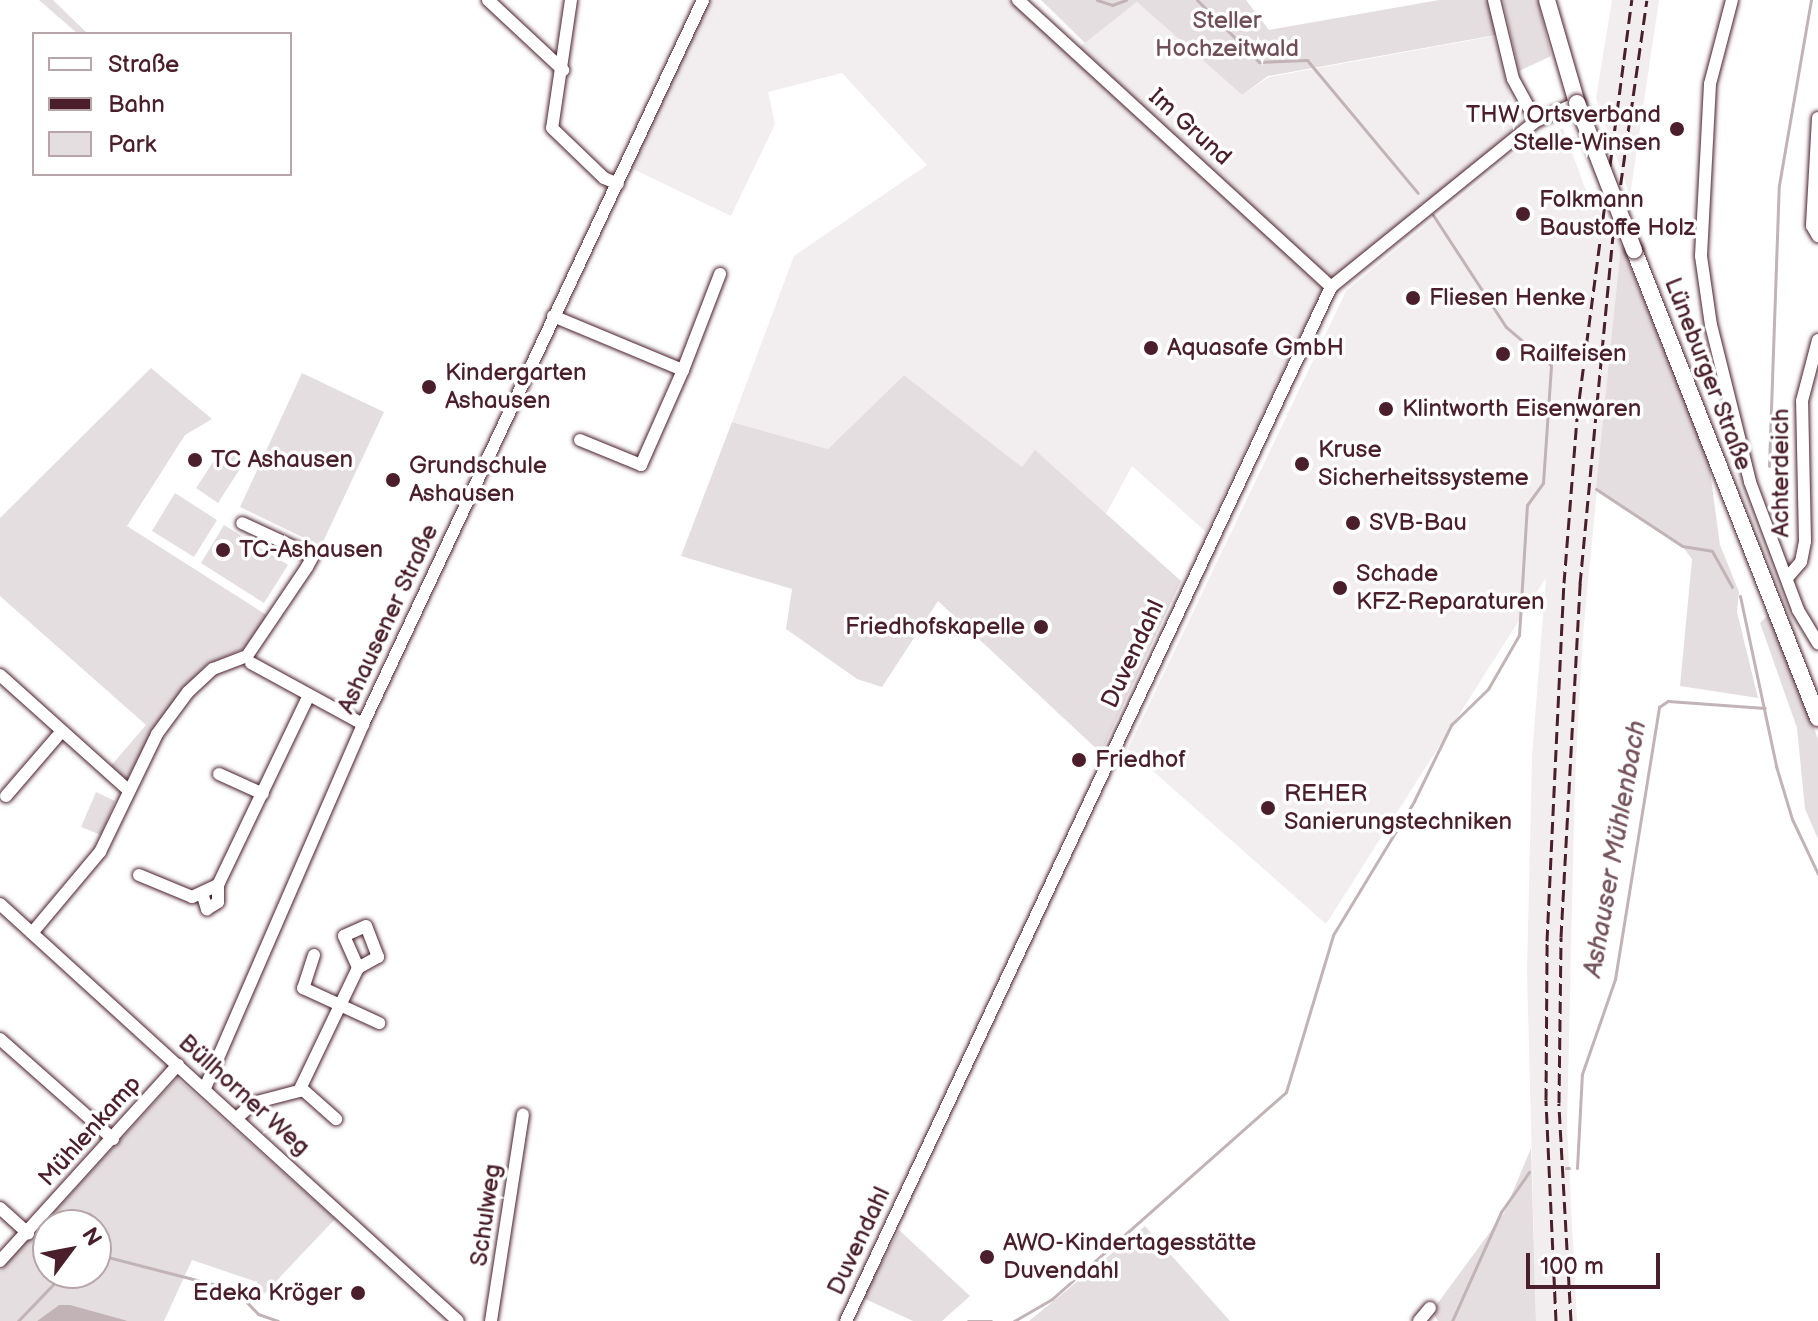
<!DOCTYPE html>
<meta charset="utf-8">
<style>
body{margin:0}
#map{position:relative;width:1818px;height:1321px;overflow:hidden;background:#fff;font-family:"Balsamiq Sans",sans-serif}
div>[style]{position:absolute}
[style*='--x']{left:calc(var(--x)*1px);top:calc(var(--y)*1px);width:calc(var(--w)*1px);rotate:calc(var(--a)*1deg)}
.built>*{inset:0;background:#f2eeef}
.green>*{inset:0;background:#e5dee0}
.water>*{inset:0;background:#c1b3b6}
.stream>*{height:3px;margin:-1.5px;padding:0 1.5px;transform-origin:1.5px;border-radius:1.5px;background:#c1b3b6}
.roads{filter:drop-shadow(0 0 2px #4a1f2b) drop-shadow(0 0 2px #4a1f2b)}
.minor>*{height:12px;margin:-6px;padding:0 6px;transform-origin:6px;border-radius:6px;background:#fff}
.major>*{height:16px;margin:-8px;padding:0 8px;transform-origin:8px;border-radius:8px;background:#fff}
.rail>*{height:3px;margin-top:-1.5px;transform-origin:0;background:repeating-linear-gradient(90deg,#4a1f2b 0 12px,transparent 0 18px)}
.bridges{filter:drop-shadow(0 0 2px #4a1f2b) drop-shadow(0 0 2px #4a1f2b)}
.major-bridge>*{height:16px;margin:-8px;padding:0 8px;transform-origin:8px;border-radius:8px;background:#fff}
.dots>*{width:22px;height:22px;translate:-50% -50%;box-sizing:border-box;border:4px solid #fff;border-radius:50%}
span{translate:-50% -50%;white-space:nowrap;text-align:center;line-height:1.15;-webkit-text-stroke:7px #fff;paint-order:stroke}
.park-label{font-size:24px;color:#714f58}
.poi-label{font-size:24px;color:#4a1f2b}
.right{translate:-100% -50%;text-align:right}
.left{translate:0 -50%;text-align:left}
.street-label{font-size:24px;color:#4a1f2b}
.water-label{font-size:26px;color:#74535c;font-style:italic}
.legend{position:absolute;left:32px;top:32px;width:260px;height:144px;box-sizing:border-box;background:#fff;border:2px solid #b7a5aa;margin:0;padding:10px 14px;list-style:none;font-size:24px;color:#4a1f2b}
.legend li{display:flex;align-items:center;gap:16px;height:40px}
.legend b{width:40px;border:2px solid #b7a5aa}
.north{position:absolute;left:32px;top:1209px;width:80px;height:80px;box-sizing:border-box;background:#fff;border:2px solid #b7a5aa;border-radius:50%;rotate:58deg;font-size:22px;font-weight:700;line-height:32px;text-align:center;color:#4a1f2b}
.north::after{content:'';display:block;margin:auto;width:28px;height:36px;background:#4a1f2b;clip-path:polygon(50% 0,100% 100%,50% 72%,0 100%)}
.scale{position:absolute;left:1526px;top:1253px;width:134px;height:36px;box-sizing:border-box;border:4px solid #4a1f2b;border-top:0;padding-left:10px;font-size:24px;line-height:28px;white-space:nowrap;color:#4a1f2b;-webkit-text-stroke:6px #fff;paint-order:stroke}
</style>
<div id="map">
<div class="built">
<i style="clip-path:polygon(710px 0,1013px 0,1072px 53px,1137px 2px,1242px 95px,1269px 77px,1494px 36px,1516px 120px,1509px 137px,1322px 290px,1206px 532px,1132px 466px,1106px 514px,1035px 451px,1022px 467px,904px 375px,828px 449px,732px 422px,794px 256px,927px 165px,842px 73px,768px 92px,775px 124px,731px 216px,631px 168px)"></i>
<i style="clip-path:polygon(1612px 0,1659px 0,1630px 196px,1596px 98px)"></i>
<i style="clip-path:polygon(1563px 128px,1585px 188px,1621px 244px,1583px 634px,1575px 780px,1567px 1125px,1577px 1321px,1536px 1321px,1527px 971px,1532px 756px,1546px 578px,1326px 924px,1128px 749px,1346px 291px,1518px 150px)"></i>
</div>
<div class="green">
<i style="clip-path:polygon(39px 0,53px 0,88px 34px,78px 34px)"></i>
<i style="clip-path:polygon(1041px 0,1246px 0,1269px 30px,1439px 0,1489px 0,1496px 35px,1268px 76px,1242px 95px,1137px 2px,1085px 43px)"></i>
<i style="clip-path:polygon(1503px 0,1538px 0,1551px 56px,1519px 71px)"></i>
<i style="clip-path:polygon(1621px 244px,1708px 456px,1720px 545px,1739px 592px,1737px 612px,1758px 698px,1680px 686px,1692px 559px,1682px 546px,1596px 489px)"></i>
<i style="clip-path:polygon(151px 368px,212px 419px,185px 435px,127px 526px,268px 616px,245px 648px,206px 665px,154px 732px,125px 782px,109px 768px,146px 725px,0 596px,0 518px)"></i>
<i style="clip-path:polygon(302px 373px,384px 412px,321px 546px,240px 507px)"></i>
<i style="clip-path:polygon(904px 375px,1022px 467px,1035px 450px,1181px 581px,1101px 753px,938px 601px,882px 687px,857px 679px,786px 629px,792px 589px,681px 556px,732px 422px,828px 449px)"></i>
<i style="clip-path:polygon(223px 447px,245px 461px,218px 503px,196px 488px)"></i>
<i style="clip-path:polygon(175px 493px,217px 520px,194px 557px,152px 531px)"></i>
<i style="clip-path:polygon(224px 525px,288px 565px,264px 603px,201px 563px)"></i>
<i style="clip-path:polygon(1771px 612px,1818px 739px,1818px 839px,1805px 809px,1797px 728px,1760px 623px)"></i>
<i style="clip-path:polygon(96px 792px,115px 801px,101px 835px,81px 827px)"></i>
<i style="clip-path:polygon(evenodd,177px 1078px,335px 1219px,263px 1295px,257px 1282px,192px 1260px,164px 1321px,128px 1321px,59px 1305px,37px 1321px,0 1321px,0 1271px,177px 1078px,48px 1225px,96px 1225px,96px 1273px,48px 1273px,48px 1225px)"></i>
<i style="clip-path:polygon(1531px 1148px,1536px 1321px,1438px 1321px,1432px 1311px,1504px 1213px)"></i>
<i style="clip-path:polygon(1145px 1226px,1230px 1321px,1029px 1321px)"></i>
<i style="clip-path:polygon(899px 1230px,970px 1296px,942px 1321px,913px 1321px,863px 1298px)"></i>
</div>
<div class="water">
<i style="clip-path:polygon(59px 1305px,70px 1305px,128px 1321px,37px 1321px)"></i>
</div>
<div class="stream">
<i style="--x:1097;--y:0;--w:16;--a:18"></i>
<i style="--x:1112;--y:5;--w:15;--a:-20"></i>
<i style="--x:1197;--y:0;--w:88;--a:45"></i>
<i style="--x:1259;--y:62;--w:48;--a:-2.4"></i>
<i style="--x:1307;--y:60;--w:173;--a:50.2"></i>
<i style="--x:1769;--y:466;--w:281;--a:-88"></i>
<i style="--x:1779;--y:185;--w:188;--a:-80.2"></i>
<i style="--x:1596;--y:489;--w:103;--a:33.5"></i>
<i style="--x:1682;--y:546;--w:30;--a:9"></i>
<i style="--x:1712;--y:551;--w:41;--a:60.9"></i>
<i style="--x:1740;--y:596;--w:174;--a:78"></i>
<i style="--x:1776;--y:766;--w:55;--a:73.2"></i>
<i style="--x:1792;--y:819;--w:61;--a:64.7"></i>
<i style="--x:1566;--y:1168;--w:3;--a:0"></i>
<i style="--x:1577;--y:1168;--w:94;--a:-87"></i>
<i style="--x:1582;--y:1074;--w:101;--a:-70.8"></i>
<i style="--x:1615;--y:979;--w:276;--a:-80.8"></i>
<i style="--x:1659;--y:707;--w:11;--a:-34"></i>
<i style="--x:1668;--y:701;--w:97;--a:4.1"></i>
<i style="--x:96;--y:1254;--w:144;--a:14.5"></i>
<i style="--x:235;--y:1290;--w:33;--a:46"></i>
<i style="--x:258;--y:1314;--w:21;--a:19"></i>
<i style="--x:18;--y:1321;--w:66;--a:-46.2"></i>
<i style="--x:968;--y:1321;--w:23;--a:0"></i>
<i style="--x:1014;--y:1321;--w:44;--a:-30.1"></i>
<i style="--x:1052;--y:1299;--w:312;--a:-41.5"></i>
<i style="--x:1286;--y:1092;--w:164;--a:-73.3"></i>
<i style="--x:1333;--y:935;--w:157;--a:-58.8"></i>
<i style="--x:1414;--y:801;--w:85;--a:-64"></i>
<i style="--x:1451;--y:725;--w:52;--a:-44.2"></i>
<i style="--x:1488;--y:689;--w:62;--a:-60.1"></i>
<i style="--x:1519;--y:635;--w:130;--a:-86.5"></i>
<i style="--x:1527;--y:505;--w:27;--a:-54"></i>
<i style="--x:1543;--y:483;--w:118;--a:-86.1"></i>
<i style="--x:1551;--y:365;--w:59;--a:-139.8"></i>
<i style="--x:1506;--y:327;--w:134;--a:-123.1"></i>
<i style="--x:1452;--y:1321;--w:120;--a:-65.8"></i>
<i style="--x:1501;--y:1212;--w:49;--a:-55"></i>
</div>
<div class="roads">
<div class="minor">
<i style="--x:488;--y:0;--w:103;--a:43"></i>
<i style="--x:571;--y:0;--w:129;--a:98.4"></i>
<i style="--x:552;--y:128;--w:72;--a:43.9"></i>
<i style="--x:604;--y:178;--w:15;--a:23"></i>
<i style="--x:1018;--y:0;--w:425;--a:42.5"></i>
<i style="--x:1494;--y:0;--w:81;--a:76.5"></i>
<i style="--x:1513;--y:79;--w:48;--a:61.3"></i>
<i style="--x:1732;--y:0;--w:87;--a:104.7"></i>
<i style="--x:1710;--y:84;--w:172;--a:93"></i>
<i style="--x:1701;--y:256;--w:70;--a:81.8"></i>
<i style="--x:1711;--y:325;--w:162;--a:76"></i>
<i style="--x:1750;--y:482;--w:137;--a:69.4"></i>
<i style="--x:1798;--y:610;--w:39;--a:59"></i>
<i style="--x:1818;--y:118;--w:108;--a:93.2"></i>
<i style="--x:1812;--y:226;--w:12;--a:59"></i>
<i style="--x:553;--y:316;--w:141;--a:22.6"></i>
<i style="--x:683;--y:370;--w:103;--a:-68.9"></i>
<i style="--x:580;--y:440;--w:66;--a:22.3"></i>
<i style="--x:641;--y:465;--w:104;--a:-66.1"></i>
<i style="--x:1787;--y:578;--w:21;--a:-49"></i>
<i style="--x:1801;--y:562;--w:21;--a:-79"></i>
<i style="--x:1805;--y:541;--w:140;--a:-91.2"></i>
<i style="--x:1802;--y:401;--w:63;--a:-75.3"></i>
<i style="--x:251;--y:663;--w:128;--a:28.6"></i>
<i style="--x:0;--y:675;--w:172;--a:41.9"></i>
<i style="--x:219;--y:774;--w:48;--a:24.4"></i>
<i style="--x:6;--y:796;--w:84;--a:-49.3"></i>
<i style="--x:139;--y:875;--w:57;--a:22.5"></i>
<i style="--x:192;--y:897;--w:29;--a:-25"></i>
<i style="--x:218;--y:885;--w:208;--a:-64.4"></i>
<i style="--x:203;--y:896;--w:14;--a:73"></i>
<i style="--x:207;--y:909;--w:13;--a:-32"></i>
<i style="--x:218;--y:902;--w:17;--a:-90"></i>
<i style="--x:0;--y:904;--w:619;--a:42.32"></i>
<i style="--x:32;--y:933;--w:106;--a:-50"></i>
<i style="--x:100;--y:852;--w:131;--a:-64.2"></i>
<i style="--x:157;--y:734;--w:52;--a:-53.6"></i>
<i style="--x:188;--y:692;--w:34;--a:-43"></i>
<i style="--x:213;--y:669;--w:36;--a:-21"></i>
<i style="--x:247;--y:656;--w:107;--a:-56"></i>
<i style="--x:307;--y:567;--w:13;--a:-61"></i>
<i style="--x:313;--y:556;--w:78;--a:-155.1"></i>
<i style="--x:314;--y:955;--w:35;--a:108"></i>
<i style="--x:303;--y:988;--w:84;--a:24.7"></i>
<i style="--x:0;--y:1039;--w:151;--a:41.5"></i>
<i style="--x:205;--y:1088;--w:397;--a:-66.5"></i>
<i style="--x:363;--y:724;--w:800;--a:-64.84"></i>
<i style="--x:301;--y:1088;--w:47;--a:41.5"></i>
<i style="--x:237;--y:1118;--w:22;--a:-43"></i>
<i style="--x:253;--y:1103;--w:48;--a:-14.6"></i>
<i style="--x:299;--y:1091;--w:136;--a:-64.4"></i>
<i style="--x:358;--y:968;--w:23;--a:-29"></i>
<i style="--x:378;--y:957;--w:33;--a:-111"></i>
<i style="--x:366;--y:926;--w:24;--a:156"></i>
<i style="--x:344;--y:936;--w:35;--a:66"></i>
<i style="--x:0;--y:1208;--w:38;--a:42"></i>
<i style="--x:0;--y:1261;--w:265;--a:-47.8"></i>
<i style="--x:491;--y:1321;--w:209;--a:-81.2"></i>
<i style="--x:846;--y:1321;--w:1142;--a:-64.87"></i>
<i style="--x:1331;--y:287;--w:264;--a:-39"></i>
<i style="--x:1536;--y:121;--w:45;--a:-23.7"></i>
<i style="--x:1419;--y:1321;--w:17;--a:-50"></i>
</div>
<div class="major">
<i style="--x:1547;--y:0;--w:107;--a:73.8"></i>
<i style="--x:1634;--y:250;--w:503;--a:68.54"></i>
</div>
</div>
<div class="rail">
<i style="--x:1556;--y:1321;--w:221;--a:-92.6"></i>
<i style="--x:1546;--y:1100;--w:159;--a:-89.6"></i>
<i style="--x:1547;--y:941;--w:358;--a:-87.3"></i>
<i style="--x:1564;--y:583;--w:168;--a:-85.5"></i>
<i style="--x:1577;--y:416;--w:420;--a:-82.5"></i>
<i style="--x:1571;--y:1321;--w:218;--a:-93.2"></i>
<i style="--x:1559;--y:1103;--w:166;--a:-89.3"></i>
<i style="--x:1561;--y:937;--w:354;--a:-86.9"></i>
<i style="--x:1580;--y:584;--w:348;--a:-84.6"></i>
<i style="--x:1613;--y:238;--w:240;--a:-81.9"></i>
</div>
<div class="bridges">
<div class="major-bridge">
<i style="--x:1577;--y:103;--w:158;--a:68.8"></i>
</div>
</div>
<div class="dots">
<i style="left:1677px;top:129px;background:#4a1f2b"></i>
<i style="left:1523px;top:214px;background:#4a1f2b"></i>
<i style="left:1413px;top:298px;background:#4a1f2b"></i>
<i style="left:1151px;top:348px;background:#4a1f2b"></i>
<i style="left:1503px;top:354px;background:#4a1f2b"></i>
<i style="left:429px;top:387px;background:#4a1f2b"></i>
<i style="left:1386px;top:409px;background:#4a1f2b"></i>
<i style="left:195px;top:460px;background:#4a1f2b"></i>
<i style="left:1302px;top:464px;background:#4a1f2b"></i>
<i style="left:393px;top:480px;background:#4a1f2b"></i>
<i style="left:1353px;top:523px;background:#4a1f2b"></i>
<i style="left:223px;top:550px;background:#4a1f2b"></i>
<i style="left:1340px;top:588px;background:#4a1f2b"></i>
<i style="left:1041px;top:627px;background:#4a1f2b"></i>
<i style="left:1079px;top:760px;background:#4a1f2b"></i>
<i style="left:1268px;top:808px;background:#4a1f2b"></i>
<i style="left:987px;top:1257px;background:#4a1f2b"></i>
<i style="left:358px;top:1293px;background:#4a1f2b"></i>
</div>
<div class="park-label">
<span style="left:1227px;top:35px">Steller<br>Hochzeitwald</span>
</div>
<div class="poi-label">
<span class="right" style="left:1661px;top:129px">THW Ortsverband<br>Stelle-Winsen</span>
<span class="left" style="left:1539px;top:214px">Folkmann<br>Baustoffe Holz</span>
<span class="left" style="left:1429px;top:298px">Fliesen Henke</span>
<span class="left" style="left:1167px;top:348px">Aquasafe GmbH</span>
<span class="left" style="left:1519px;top:354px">Railfeisen</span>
<span class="left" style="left:445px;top:387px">Kindergarten<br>Ashausen</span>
<span class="left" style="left:1402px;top:409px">Klintworth Eisenwaren</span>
<span class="left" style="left:1318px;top:464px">Kruse<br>Sicherheitssysteme</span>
<span class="left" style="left:211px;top:460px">TC Ashausen</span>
<span class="left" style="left:409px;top:480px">Grundschule<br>Ashausen</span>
<span class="left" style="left:1369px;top:523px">SVB-Bau</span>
<span class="left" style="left:239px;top:550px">TC-Ashausen</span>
<span class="left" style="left:1356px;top:588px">Schade<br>KFZ-Reparaturen</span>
<span class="right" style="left:1025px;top:627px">Friedhofskapelle</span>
<span class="left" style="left:1095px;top:760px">Friedhof</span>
<span class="left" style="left:1284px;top:808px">REHER<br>Sanierungstechniken</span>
<span class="left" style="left:1003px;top:1257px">AWO-Kindertagesstätte<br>Duvendahl</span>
<span class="right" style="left:342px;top:1293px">Edeka Kröger</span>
</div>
<div class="street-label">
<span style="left:1190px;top:127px;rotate:42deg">Im Grund</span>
<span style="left:1708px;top:374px;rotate:69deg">Lüneburger Straße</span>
<span style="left:1781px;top:473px;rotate:-90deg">Achterdeich</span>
<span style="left:388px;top:619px;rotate:-65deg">Ashausener Straße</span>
<span style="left:1133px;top:654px;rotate:-65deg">Duvendahl</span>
<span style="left:244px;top:1095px;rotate:42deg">Büllhorner Weg</span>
<span style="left:90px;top:1131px;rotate:-48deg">Mühlenkamp</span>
<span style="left:486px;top:1215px;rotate:-82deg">Schulweg</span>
<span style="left:859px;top:1241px;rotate:-65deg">Duvendahl</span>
</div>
<div class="water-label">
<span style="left:1616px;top:849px;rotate:-80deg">Ashauser Mühlenbach</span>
</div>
<ul class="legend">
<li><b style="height:10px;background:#fff"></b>Straße</li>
<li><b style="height:10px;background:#4a1f2b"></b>Bahn</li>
<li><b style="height:22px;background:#e5dee0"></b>Park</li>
</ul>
<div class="north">N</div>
<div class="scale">100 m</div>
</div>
